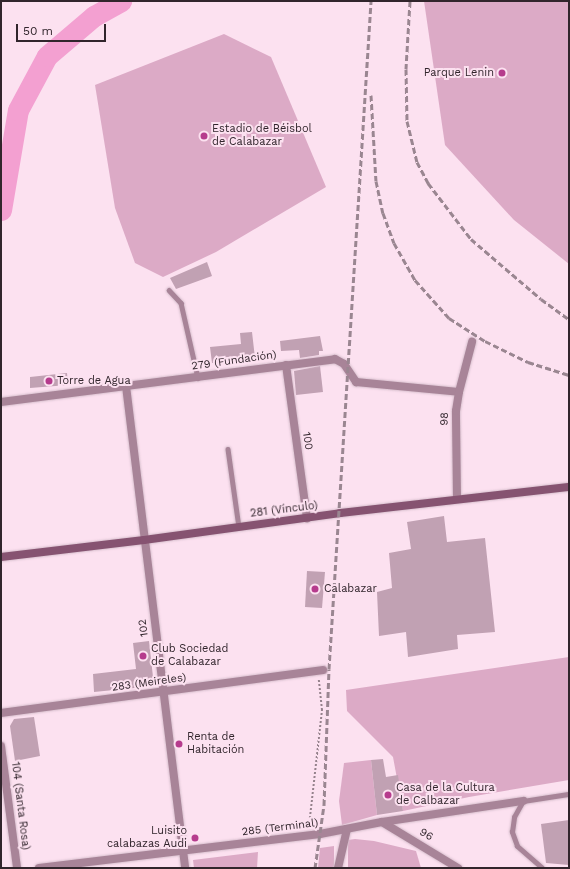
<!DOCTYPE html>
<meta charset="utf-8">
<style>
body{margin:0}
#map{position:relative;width:570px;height:869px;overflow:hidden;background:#fce1f0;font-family:"Work Sans",sans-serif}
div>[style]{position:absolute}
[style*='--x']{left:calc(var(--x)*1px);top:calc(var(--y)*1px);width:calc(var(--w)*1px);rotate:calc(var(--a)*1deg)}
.green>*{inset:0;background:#dcaac6}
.river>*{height:21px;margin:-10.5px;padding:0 10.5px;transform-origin:10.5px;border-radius:10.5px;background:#f3a0d1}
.building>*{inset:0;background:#c1a1b3}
.path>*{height:2px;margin-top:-1px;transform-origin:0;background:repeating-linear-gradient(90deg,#95828c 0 2px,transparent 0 4px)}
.roads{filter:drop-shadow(0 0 1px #d7bfcd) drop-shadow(0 0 1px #d7bfcd)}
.service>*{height:4.5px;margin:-2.25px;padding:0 2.25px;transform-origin:2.25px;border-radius:2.25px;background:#a88498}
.minor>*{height:8px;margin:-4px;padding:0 4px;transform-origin:4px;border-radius:4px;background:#a88498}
.tertiary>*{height:8px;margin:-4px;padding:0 4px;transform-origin:4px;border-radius:4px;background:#a88498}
.secondary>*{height:8px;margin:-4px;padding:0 4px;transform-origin:4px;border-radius:4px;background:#865371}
.rail>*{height:3px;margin-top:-1.5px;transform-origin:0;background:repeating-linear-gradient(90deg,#9a8691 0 6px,transparent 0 9px)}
.dots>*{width:11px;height:11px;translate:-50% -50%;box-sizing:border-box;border:2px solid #fce1f0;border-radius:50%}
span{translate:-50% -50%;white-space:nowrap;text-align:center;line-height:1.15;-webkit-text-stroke:4px #fce1f0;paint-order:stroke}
.poi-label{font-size:11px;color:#31252c}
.right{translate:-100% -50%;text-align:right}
.left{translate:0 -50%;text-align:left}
.street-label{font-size:11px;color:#31252c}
.frame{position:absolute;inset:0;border:2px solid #31252c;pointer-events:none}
.scale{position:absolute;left:16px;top:24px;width:90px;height:18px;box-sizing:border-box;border:2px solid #31252c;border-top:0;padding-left:5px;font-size:12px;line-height:14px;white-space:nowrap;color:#31252c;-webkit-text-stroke:3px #fce1f0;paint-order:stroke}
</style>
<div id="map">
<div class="green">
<i style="clip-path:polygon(424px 1px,569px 1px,569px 264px,514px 220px,445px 145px)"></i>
<i style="clip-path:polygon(224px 34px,271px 57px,326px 187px,216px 252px,163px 277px,135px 263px,115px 208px,95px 85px)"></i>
<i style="clip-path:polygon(569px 657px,569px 780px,469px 797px,403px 811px,393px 757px,347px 711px,346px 690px)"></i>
<i style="clip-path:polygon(371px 760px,377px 815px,342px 825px,339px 801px,344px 763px)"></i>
<i style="clip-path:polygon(355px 839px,374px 841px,416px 851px,421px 868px,348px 868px,348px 840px)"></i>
<i style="clip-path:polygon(334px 846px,334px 868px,318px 868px,320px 848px)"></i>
<i style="clip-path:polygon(258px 852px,257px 868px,194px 868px,193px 860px)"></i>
</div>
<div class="river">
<i style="--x:1;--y:210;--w:101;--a:-80.4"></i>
<i style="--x:18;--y:110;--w:61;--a:-61.8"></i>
<i style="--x:47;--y:56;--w:62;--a:-40.4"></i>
<i style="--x:94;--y:16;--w:31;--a:-29"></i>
</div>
<div class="building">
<i style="clip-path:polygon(207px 262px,212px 276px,176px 289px,170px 278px)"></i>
<i style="clip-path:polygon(252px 332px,255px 358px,212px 363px,210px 347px,241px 344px,240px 333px)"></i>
<i style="clip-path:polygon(320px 336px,323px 351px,319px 351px,319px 355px,300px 358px,299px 350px,281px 351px,280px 341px)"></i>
<i style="clip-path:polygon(320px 366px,323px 392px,296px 395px,294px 371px)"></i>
<i style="clip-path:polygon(67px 373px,68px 385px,30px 388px,30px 377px)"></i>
<i style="clip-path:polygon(444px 516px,447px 542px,485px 538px,495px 632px,457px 635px,458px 649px,408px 657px,406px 632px,379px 636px,377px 592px,392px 588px,389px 553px,411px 549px,407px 522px)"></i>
<i style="clip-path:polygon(307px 571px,325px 572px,322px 608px,305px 607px)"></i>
<i style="clip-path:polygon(149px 641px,154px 686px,94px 692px,93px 674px,136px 669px,133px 643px)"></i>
<i style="clip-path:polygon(34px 717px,40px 756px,15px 761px,10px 726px,14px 719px)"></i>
<i style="clip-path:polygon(383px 759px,386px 777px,398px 775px,403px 811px,377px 815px,371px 760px)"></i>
<i style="clip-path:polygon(569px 820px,569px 865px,546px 863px,541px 824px)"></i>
</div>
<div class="path">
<i style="--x:309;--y:826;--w:117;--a:-83.6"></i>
<i style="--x:322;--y:710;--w:31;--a:-96"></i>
</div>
<div class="roads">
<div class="service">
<i style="--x:169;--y:290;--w:18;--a:47"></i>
<i style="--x:181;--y:303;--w:77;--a:77.2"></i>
<i style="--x:228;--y:449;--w:79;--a:82"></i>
<i style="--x:542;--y:868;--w:33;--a:-139"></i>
<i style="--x:517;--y:846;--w:15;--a:-110"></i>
<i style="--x:512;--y:832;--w:15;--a:-82"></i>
<i style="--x:514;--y:817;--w:18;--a:-61"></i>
<i style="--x:523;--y:801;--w:47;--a:-8.7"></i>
</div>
<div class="minor">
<i style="--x:286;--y:365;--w:155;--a:82.2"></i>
<i style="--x:126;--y:386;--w:486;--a:83"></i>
<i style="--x:1;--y:402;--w:337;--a:-7.3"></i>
<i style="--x:335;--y:359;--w:10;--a:29"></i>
<i style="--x:344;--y:364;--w:22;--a:56"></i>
<i style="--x:356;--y:382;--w:103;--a:5.5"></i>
<i style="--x:457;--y:499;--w:88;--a:-90.7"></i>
<i style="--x:456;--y:411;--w:19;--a:-81"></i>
<i style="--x:459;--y:392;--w:52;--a:-75.4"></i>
<i style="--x:1;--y:713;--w:325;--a:-7.6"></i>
<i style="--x:382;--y:822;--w:89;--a:31.2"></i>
<i style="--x:39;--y:868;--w:283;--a:-6.9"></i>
<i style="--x:320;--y:834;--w:63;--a:-11"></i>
<i style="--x:382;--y:822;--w:143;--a:-8.5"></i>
<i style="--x:338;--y:868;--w:40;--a:-77"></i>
</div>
<div class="tertiary">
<i style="--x:1;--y:746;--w:123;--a:82.5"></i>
</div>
<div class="secondary">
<i style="--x:1;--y:557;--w:144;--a:-6.8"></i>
<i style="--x:144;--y:540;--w:198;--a:-7.8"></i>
<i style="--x:340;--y:513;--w:230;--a:-6.5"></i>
</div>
</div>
<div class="rail">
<i style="--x:410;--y:1;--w:68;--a:93.4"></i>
<i style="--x:406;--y:69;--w:52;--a:88.9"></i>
<i style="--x:407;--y:121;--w:42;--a:76.3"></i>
<i style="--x:417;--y:162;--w:24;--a:62"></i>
<i style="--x:428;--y:183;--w:71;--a:52.5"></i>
<i style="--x:471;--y:239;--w:92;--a:40.6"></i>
<i style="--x:541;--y:299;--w:34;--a:36"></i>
<i style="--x:371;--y:95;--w:86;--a:86.7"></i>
<i style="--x:376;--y:181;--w:33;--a:78"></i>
<i style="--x:383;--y:213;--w:32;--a:70"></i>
<i style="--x:394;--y:243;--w:43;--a:60.4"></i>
<i style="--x:415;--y:280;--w:51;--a:48.2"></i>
<i style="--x:449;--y:318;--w:43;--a:32.6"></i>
<i style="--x:485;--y:341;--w:48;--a:26"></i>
<i style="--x:528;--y:362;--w:43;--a:17.6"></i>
<i style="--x:315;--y:868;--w:64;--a:-81.9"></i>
<i style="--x:324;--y:805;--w:136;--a:-87.9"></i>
<i style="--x:329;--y:669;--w:669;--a:-86.4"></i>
</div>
<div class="dots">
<i style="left:502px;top:73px;background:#b63b8d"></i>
<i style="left:204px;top:136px;background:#b63b8d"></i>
<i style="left:49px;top:381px;background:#b63b8d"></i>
<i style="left:315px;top:589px;background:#b63b8d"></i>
<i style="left:143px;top:656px;background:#b63b8d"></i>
<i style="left:179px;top:744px;background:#b63b8d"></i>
<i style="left:388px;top:795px;background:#b63b8d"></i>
<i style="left:195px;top:838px;background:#b63b8d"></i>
</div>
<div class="poi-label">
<span class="right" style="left:494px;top:73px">Parque Lenin</span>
<span class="left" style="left:212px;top:136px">Estadio de Béisbol<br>de Calabazar</span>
<span class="left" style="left:57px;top:381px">Torre de Agua</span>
<span class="left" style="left:324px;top:589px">Calabazar</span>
<span class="left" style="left:151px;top:656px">Club Sociedad<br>de Calabazar</span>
<span class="left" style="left:187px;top:744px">Renta de<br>Habitación</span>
<span class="left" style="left:396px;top:795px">Casa de la Cultura<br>de Calbazar</span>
<span class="right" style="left:187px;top:838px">Luisito<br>calabazas Audi</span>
</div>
<div class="street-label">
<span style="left:234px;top:361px;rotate:-8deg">279 (Fundación)</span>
<span style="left:445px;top:419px;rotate:-89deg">98</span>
<span style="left:307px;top:441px;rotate:82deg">100</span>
<span style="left:284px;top:510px;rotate:-7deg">281 (Vínculo)</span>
<span style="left:144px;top:628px;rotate:-97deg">102</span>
<span style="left:149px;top:683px;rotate:-8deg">283 (Meireles)</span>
<span style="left:20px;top:806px;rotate:83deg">104 (Santa Rosa)</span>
<span style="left:280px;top:828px;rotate:-7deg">285 (Terminal)</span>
<span style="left:426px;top:835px;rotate:31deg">96</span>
</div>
<div class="frame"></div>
<div class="scale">50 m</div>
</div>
